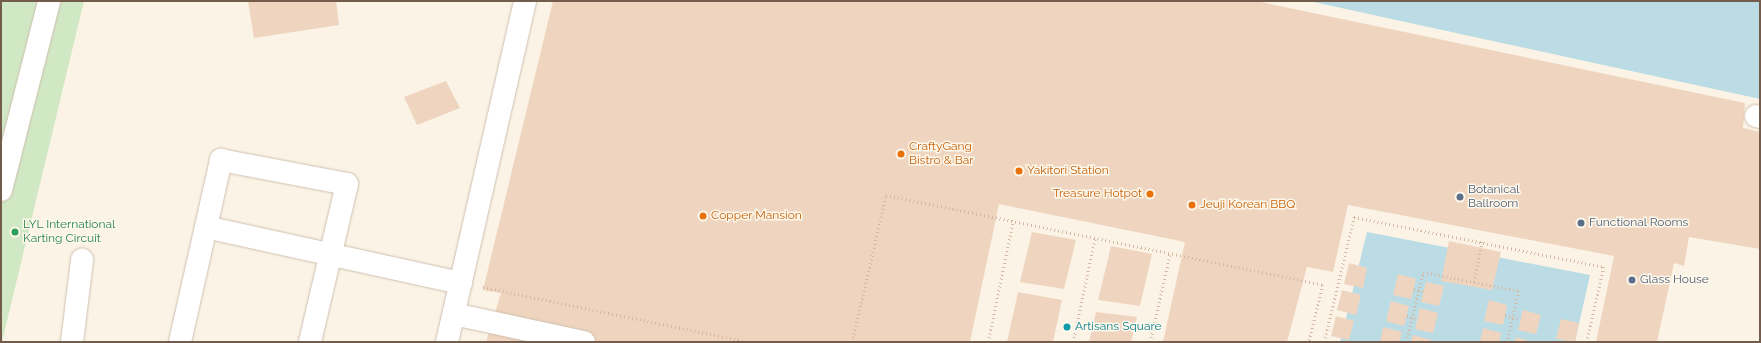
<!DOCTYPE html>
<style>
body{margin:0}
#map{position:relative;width:1761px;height:343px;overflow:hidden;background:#fbf4e6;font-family:Raleway,sans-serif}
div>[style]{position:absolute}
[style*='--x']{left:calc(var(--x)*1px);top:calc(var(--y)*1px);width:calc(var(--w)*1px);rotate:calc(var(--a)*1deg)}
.green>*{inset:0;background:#d1e8c5}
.water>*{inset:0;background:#bbdce4}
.building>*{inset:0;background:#efd5bf}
.path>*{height:2.5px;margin-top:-1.25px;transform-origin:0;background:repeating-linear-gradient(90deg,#d4b8a2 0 1px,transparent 0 4px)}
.roads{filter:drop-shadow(0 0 1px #cfbfb0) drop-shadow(0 0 1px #cfbfb0)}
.minor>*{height:22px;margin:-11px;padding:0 11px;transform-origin:11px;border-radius:11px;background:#fff}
.dots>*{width:11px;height:11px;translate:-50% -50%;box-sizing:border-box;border:2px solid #fef8ec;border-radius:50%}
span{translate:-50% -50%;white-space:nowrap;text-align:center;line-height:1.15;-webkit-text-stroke:3px #fef8ec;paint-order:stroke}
.food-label{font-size:12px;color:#c56008}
.left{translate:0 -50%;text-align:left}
.right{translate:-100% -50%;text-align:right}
.service-label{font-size:12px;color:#4e5e75}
.leisure-label{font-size:12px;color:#27864d}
.culture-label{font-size:12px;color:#0d838f}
.frame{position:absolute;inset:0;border:2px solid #735c4c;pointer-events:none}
</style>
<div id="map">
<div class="green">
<i style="clip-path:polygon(1px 1px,84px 1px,2px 342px,1px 342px)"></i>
</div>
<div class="water">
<i style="clip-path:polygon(1309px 1px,1760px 1px,1760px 99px)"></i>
<i style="clip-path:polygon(1367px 232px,1590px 275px,1575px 342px,1340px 342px)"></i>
</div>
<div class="building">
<i style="clip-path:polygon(248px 1px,336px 1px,339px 25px,254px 38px)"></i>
<i style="clip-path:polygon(553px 1px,1256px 1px,1745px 103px,1743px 128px,1760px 132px,1760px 249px,1689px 237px,1684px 266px,1674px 263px,1657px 342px,1596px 342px,1614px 256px,1348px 205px,1333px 272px,1307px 267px,1287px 342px,1163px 342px,1185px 242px,999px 204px,970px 342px,486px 342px,501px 293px,483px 290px)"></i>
<i style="clip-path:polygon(446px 81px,460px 108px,417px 125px,404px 97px)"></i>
<i style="clip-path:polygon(1032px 232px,1076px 240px,1064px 289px,1020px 282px)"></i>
<i style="clip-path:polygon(1449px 241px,1501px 252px,1492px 290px,1441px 281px)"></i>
<i style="clip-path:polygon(1111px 246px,1152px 254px,1140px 306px,1098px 300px)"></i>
<i style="clip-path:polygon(1349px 263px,1367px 268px,1363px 288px,1344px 284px)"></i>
<i style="clip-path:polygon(1398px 274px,1416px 279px,1411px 299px,1393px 295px)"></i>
<i style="clip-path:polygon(1426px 282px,1444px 286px,1439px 306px,1421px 302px)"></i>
<i style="clip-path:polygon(1342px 290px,1361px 295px,1356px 315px,1337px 310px)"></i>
<i style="clip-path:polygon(1018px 292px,1062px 300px,1053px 342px,1007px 342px)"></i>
<i style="clip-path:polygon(1489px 300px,1507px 305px,1503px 325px,1484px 321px)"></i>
<i style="clip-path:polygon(1391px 301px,1409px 306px,1404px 326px,1386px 321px)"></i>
<i style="clip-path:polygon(1420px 308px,1438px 313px,1433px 333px,1415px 329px)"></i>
<i style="clip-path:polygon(1523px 310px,1541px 315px,1536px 334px,1518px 330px)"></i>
<i style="clip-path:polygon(1096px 312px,1137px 317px,1131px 342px,1089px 342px)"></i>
<i style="clip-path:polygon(1336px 316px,1354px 321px,1349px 340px,1331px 336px)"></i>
<i style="clip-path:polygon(1561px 319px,1579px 323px,1575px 342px,1556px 339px)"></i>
<i style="clip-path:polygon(1383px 327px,1402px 332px,1399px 342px,1380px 342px)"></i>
<i style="clip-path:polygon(1483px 328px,1501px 333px,1499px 342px,1480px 342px)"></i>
<i style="clip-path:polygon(1413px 335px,1431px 340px,1431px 342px,1411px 342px)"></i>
<i style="clip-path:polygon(1516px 337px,1532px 342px,1515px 342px)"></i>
</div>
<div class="path">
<i style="--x:1474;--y:282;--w:41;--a:-78.7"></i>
<i style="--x:483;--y:287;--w:272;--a:11.7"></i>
<i style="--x:1414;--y:289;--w:10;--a:11"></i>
<i style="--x:1505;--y:315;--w:16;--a:15"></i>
<i style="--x:1407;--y:316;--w:10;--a:17"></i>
<i style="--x:1399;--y:341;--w:3;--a:18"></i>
<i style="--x:852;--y:342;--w:151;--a:-77"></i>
<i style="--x:886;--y:195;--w:446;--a:11.6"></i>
<i style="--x:1323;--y:285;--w:59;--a:103.8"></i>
<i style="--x:988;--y:342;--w:124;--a:-78.3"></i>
<i style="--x:1073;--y:342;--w:106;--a:-78.1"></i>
<i style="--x:1150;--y:342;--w:91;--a:-77.3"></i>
<i style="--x:1324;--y:342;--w:129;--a:-76.5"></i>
<i style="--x:1354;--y:217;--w:255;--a:11.3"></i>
<i style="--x:1604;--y:267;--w:77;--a:102.8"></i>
<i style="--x:1406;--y:342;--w:72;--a:-76.3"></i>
<i style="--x:1423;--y:272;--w:98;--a:11.2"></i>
<i style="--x:1519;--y:291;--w:52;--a:103.2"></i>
</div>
<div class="roads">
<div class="minor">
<i style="--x:1756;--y:116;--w:4;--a:14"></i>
<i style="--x:1;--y:190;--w:195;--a:-75.7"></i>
<i style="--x:206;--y:227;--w:261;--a:12.4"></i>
<i style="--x:454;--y:314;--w:133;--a:12.2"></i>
<i style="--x:72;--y:342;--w:83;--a:-83"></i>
<i style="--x:180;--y:342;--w:187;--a:-77.3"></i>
<i style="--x:221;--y:160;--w:128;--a:10.8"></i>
<i style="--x:347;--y:184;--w:162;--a:103.2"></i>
<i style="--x:447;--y:342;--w:350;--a:-77.1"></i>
</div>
</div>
<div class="dots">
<i style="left:901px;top:154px;background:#e8710a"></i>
<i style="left:1019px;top:171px;background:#e8710a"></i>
<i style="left:1150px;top:194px;background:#e8710a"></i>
<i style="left:1460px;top:197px;background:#5c6f8a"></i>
<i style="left:1192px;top:205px;background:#e8710a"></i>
<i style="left:703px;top:216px;background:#e8710a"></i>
<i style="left:1581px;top:223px;background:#5c6f8a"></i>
<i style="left:15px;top:232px;background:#2e9e5b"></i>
<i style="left:1632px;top:280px;background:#5c6f8a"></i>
<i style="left:1067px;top:327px;background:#0f9aa8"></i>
</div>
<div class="food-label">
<span class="left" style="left:909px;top:154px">CraftyGang<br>Bistro &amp; Bar</span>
<span class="left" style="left:1027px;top:171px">Yakitori Station</span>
<span class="right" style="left:1142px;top:194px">Treasure Hotpot</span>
<span class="left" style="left:1200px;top:205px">Jeuji Korean BBQ</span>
<span class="left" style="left:711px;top:216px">Copper Mansion</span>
</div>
<div class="service-label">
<span class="left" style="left:1468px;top:197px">Botanical<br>Ballroom</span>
<span class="left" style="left:1589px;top:223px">Functional Rooms</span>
<span class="left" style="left:1640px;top:280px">Glass House</span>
</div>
<div class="leisure-label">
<span class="left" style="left:23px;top:232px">LYL International<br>Karting Circuit</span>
</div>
<div class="culture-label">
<span class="left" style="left:1075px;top:327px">Artisans Square</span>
</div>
<div class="frame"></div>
</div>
